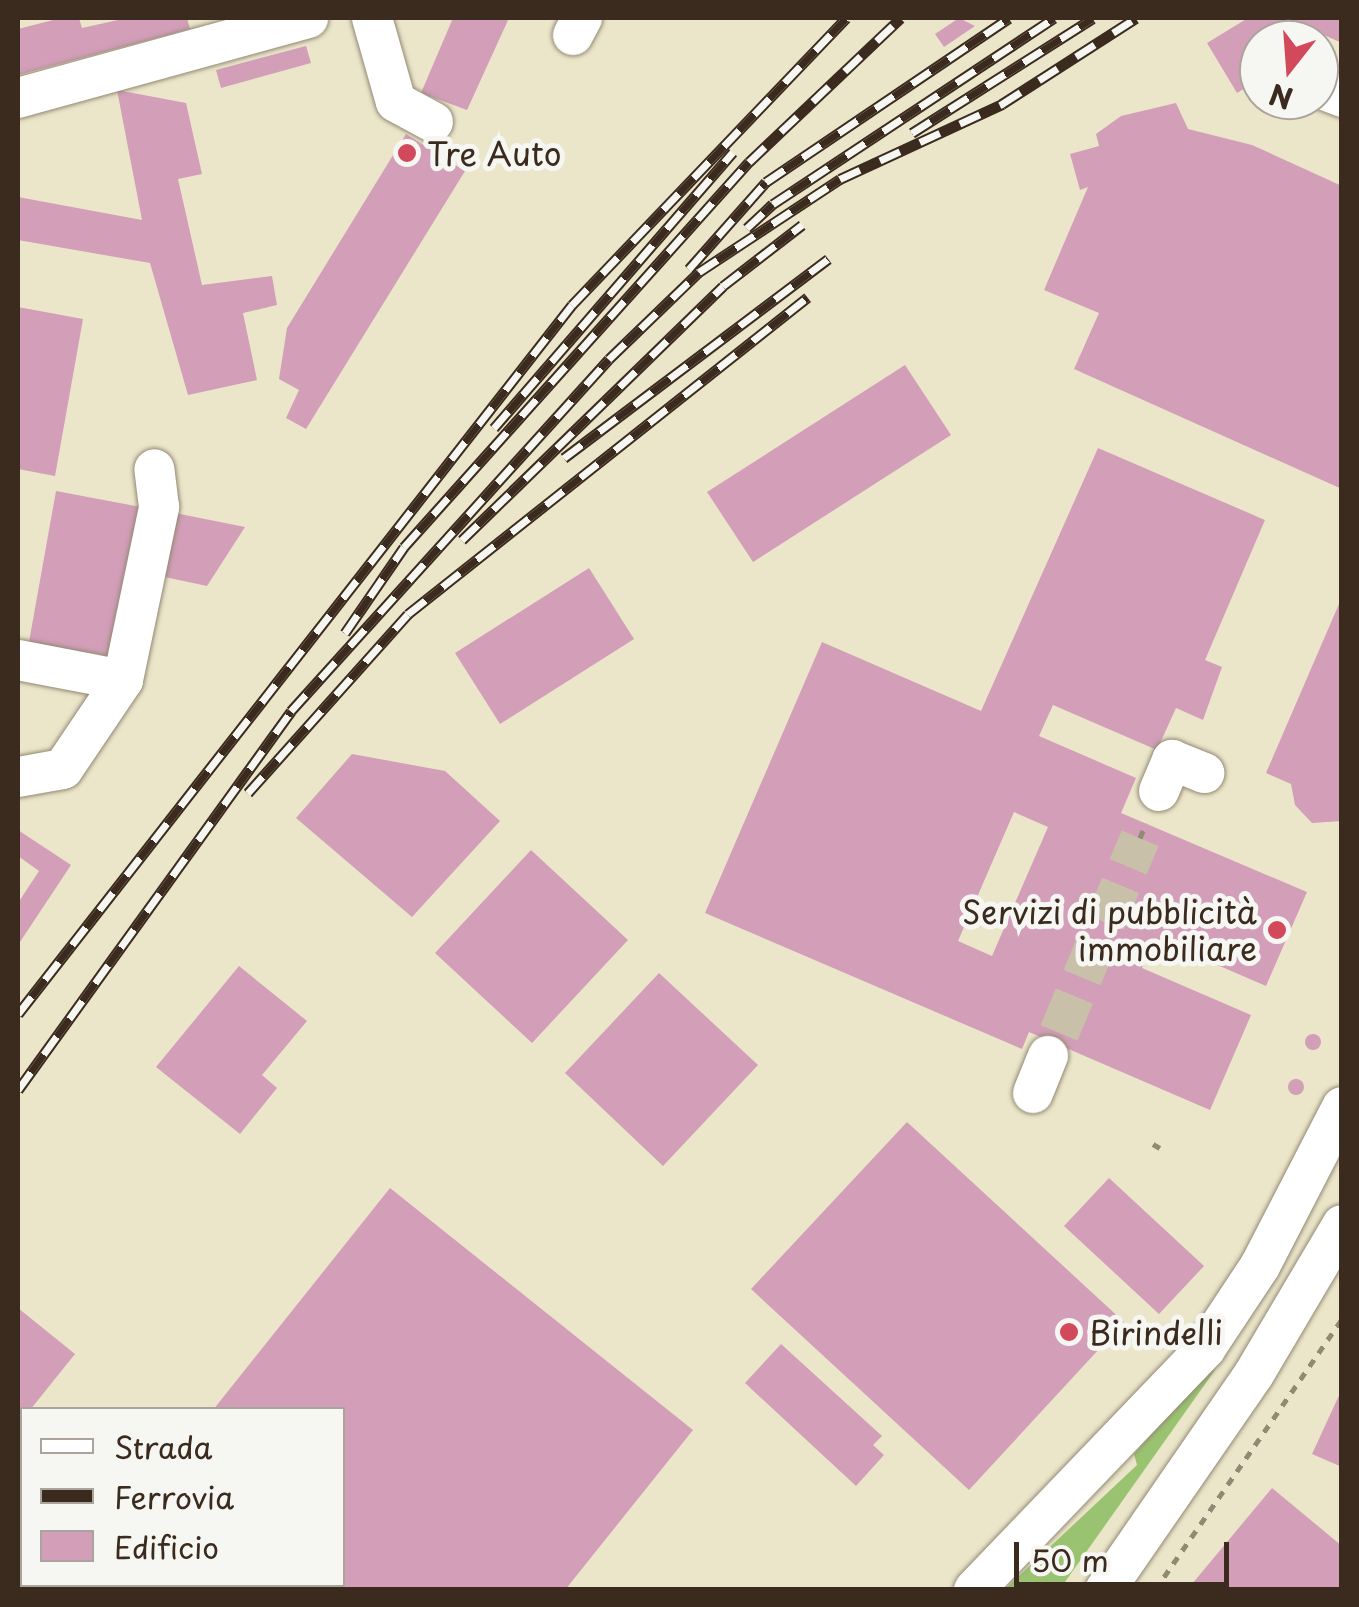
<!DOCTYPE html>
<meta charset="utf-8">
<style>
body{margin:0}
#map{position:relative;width:1359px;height:1607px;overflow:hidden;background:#ebe6ca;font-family:"Playpen Sans",sans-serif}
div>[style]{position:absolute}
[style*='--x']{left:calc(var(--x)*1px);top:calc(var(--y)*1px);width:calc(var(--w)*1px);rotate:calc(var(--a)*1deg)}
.green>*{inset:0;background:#99c370}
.building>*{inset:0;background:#d29eb8}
.round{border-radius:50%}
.minor-tunnel>*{height:40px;margin-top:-20px;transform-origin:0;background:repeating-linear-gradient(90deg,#c8c0a8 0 40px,transparent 0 60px)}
.path>*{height:5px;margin-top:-2.5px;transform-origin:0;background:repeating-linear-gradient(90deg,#938874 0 8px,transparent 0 16px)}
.roads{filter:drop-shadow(0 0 2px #938874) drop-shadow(0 0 2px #938874)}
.minor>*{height:40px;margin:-20px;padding:0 20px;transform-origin:20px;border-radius:20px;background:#fff}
.rail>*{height:11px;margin-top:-5.5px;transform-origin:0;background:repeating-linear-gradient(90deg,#f6f6f2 0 22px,#3b2a1e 0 44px);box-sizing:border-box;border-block:2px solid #3b2a1e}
.dots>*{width:28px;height:28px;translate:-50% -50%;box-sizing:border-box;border:5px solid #f6f6f2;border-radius:50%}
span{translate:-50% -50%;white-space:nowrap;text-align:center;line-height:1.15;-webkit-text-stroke:10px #f6f6f2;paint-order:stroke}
.poi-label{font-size:32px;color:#3b2a1e}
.left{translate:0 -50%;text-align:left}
.right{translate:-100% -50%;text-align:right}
.frame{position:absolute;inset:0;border:20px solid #3b2a1e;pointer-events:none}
.legend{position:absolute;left:20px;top:1407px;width:325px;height:180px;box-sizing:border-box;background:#f6f6f2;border:2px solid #aba49d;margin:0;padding:12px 18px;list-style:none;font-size:30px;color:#3b2a1e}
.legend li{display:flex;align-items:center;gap:20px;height:50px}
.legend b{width:50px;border:2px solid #aba49d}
.north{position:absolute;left:1239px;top:20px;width:100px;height:100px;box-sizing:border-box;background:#f6f6f2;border:2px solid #aba49d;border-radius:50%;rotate:197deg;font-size:28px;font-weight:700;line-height:40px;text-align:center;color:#3b2a1e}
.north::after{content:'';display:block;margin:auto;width:35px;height:45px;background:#d1495b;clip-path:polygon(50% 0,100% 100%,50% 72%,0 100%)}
.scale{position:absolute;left:1014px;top:1542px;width:215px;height:45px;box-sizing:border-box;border:5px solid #3b2a1e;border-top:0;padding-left:12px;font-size:30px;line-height:35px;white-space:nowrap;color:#3b2a1e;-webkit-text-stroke:8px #f6f6f2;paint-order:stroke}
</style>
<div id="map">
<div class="green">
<i style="clip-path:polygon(1210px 1368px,1215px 1370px,1060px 1589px,1004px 1590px,1137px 1465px,1134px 1454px)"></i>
</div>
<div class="building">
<i style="clip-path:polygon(61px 18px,79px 18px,82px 28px,127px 18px,187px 18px,190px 29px,18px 75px,18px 29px)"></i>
<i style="clip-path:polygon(453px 18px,509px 18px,467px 110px,421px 93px)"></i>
<i style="clip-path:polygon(959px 18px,975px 26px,944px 47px,935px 34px)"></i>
<i style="clip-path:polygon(1248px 18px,1342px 18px,1342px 43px,1324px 35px,1259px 40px,1259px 79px,1237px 93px,1207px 43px)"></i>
<i style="clip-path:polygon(306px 46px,311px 63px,221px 88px,216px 70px)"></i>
<i style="clip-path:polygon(117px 90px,186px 103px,202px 174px,178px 179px,202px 285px,272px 276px,277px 305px,243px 313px,257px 380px,188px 395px,150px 263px,18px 240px,18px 197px,142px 220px)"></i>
<i style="clip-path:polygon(1176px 103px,1188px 129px,1252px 145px,1342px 186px,1342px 489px,1074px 369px,1099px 313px,1044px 290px,1088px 187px,1080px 190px,1070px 154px,1099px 146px,1096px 134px,1121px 116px)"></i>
<i style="clip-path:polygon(406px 134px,465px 171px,306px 429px,286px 418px,299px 390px,279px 379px,287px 328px)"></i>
<i style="clip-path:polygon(18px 307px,83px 319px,55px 476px,18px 469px)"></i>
<i style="clip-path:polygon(905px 365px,951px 435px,753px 562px,707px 492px)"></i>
<i style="clip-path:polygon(evenodd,1098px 448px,1265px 520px,1205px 660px,1222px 667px,1203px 720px,1176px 708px,1157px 750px,1053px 705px,1039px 736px,1136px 778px,1121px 813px,1307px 892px,1266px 986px,1155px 938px,1142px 968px,1251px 1015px,1210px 1110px,1029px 1032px,1022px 1049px,705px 913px,822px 642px,981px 711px,1098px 448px,1014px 812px,1048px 827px,992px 956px,958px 941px,1014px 812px)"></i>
<i style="clip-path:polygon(56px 491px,146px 508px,119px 658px,29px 642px)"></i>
<i style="clip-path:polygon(170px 512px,245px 527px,207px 586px,160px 576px)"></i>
<i style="clip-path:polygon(589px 568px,634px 639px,500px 724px,455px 653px)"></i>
<i style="clip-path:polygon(1342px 597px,1342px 821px,1312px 823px,1295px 805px,1291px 784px,1266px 773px)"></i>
<i style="clip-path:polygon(352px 754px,445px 771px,500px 821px,412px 917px,296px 818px)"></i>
<i style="clip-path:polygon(18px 830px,71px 865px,18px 945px,18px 903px,39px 871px,18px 856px)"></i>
<i style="clip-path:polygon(531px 850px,628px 940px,532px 1043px,435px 953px)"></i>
<i style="clip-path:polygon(239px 966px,307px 1021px,262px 1075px,277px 1088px,240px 1134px,156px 1067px)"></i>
<i style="clip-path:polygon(659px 973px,758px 1065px,663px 1166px,565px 1073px)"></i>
<i class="round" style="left:1305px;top:1034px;width:16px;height:16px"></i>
<i class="round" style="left:1288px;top:1079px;width:16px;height:16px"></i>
<i style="clip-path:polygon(907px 1122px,1124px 1322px,969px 1490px,751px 1289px)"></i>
<i style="clip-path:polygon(1109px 1178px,1204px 1266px,1159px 1314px,1064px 1226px)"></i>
<i style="clip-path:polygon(390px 1188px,693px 1430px,565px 1590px,130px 1590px,342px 1584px,342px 1410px,213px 1410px)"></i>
<i style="clip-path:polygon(18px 1308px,75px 1354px,30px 1410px,22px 1410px,18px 1425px)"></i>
<i style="clip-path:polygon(781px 1344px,882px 1436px,873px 1445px,884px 1455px,856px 1486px,745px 1383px)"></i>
<i style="clip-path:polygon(1342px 1389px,1342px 1467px,1312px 1454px)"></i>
<i style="clip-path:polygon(1272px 1488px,1342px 1546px,1342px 1590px,1187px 1590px)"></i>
</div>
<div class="minor-tunnel">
<i style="--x:1059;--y:1033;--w:211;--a:-67.4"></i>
</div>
<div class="path">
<i style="--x:1140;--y:838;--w:16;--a:-68"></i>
<i style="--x:1153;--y:1144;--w:8;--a:30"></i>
<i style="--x:1155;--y:1590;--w:329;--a:-55.4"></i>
</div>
<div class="roads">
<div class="minor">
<i style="--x:372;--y:18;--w:87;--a:74.1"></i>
<i style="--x:396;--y:102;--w:42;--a:28.4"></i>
<i style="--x:573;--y:35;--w:19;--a:-62"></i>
<i style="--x:1319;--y:88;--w:25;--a:21"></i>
<i style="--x:18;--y:98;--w:301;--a:-15.4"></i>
<i style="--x:18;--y:660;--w:107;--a:10.8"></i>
<i style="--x:123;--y:680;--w:107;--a:124"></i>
<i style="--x:63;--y:769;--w:46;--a:169.9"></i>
<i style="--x:123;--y:680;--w:177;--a:-78.2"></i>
<i style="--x:159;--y:507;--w:38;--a:-97"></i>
<i style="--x:1159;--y:791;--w:34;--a:-67"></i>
<i style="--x:1172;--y:760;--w:35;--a:22"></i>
<i style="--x:1033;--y:1093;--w:40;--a:-68"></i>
<i style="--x:974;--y:1590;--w:334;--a:-46.2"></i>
<i style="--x:1205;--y:1349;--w:100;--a:-56.5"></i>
<i style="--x:1260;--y:1266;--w:179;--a:-62.7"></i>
<i style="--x:1105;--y:1590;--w:262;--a:-55.4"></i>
<i style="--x:1254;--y:1374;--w:173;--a:-59.4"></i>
</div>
</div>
<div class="rail">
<i style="--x:912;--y:133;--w:214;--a:-32.4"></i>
<i style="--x:747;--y:228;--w:35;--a:-43"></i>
<i style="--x:773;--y:204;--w:337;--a:-33.5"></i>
<i style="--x:689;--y:269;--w:116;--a:-48.5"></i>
<i style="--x:766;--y:182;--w:293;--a:-34"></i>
<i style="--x:494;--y:428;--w:365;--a:-49.1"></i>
<i style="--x:564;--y:458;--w:331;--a:-37"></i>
<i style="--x:462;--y:540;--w:364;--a:-44.2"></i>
<i style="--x:723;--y:286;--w:100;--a:-37.7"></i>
<i style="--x:345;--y:633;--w:104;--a:-55.5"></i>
<i style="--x:404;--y:547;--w:517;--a:-48.14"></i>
<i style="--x:749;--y:162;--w:209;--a:-43.5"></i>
<i style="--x:248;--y:793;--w:240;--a:-48.2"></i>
<i style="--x:408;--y:614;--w:510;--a:-38.4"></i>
<i style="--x:18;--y:1014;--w:900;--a:-52"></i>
<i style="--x:572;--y:305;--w:397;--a:-46.3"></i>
<i style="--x:18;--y:1090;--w:467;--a:-54.2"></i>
<i style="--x:291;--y:711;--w:474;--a:-47.9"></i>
<i style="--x:609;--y:359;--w:125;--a:-44"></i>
<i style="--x:699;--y:272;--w:169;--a:-33.4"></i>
<i style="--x:840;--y:179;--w:179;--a:-24.8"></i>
<i style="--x:1002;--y:104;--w:159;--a:-32.7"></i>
</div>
<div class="dots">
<i style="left:407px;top:153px;background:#d1495b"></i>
<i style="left:1277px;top:930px;background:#d1495b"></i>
<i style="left:1069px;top:1332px;background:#d1495b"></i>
</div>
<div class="poi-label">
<span class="left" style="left:427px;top:153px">Tre Auto</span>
<span class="right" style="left:1257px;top:930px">Servizi di pubblicità<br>immobiliare</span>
<span class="left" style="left:1089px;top:1332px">Birindelli</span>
</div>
<div class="frame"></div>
<ul class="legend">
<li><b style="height:12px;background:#fff"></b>Strada</li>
<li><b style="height:12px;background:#3b2a1e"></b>Ferrovia</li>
<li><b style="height:28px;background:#d29eb8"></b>Edificio</li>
</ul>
<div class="north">N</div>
<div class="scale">50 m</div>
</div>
